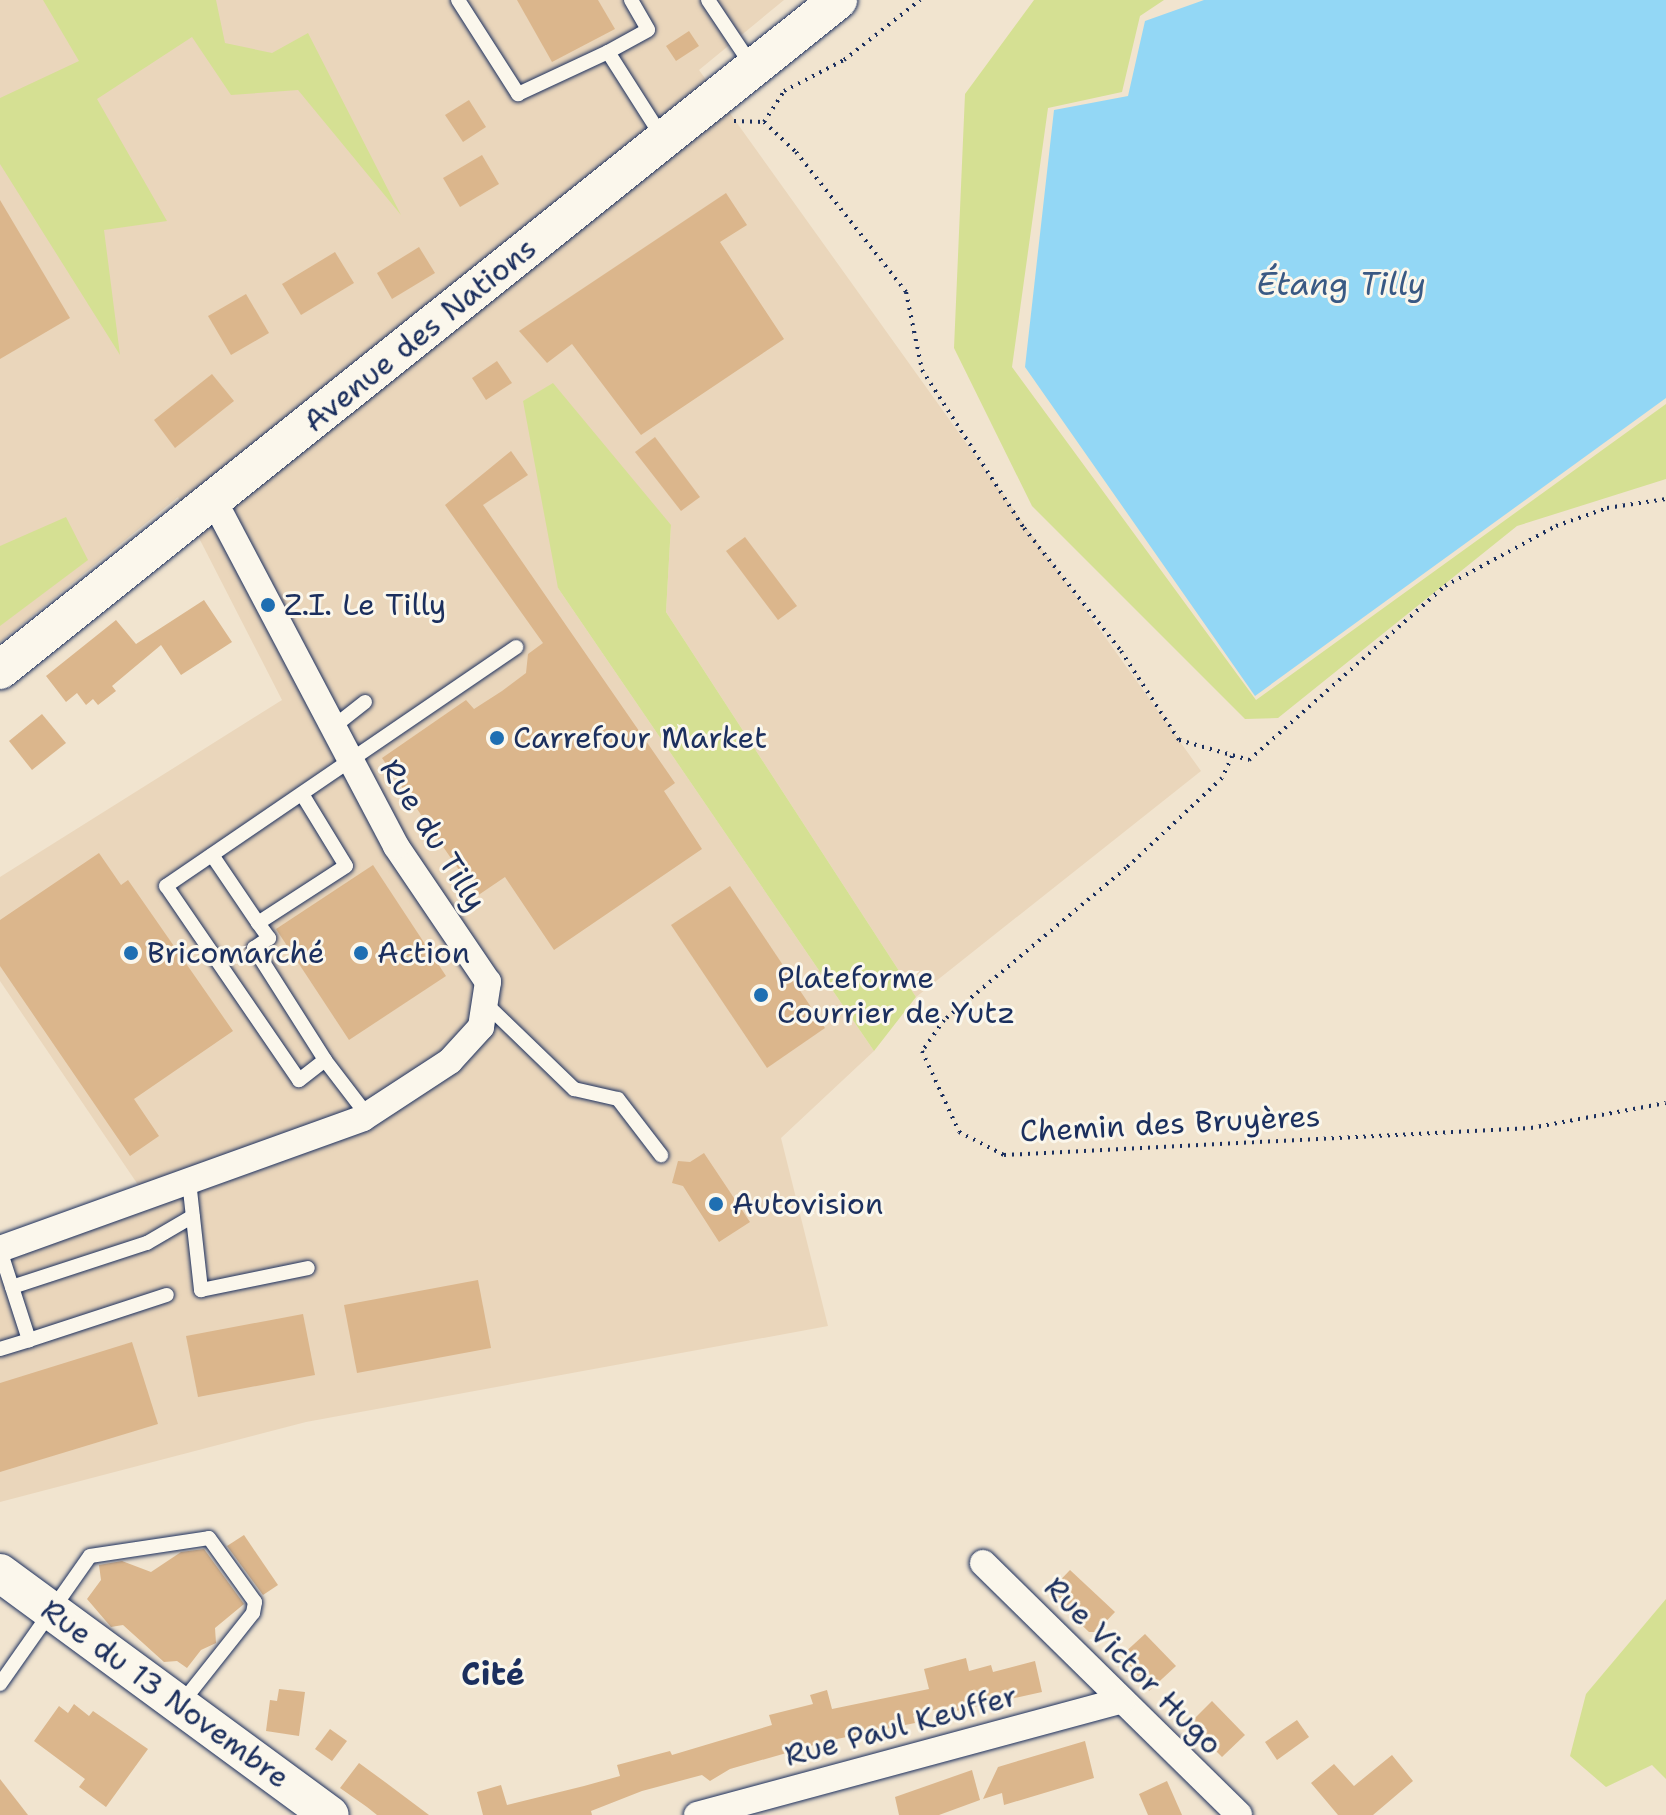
<!DOCTYPE html>
<meta charset="utf-8">
<style>
body{margin:0}
#map{position:relative;width:1666px;height:1815px;overflow:hidden;background:#f1e4cf;font-family:"Shantell Sans",sans-serif}
div>[style]{position:absolute}
[style*='--x']{left:calc(var(--x)*1px);top:calc(var(--y)*1px);width:calc(var(--w)*1px);rotate:calc(var(--a)*1deg)}
.built>*{inset:0;background:#ead6bb}
.green>*{inset:0;background:#d5e093}
.water>*{inset:0;background:#93d7f5}
.building>*{inset:0;background:#dbb68c}
.path>*{height:4px;margin-top:-2px;transform-origin:0;background:repeating-linear-gradient(90deg,#1b2f5e 0 2px,transparent 0 8px)}
.roads{filter:drop-shadow(0 0 2px #1b2f5e) drop-shadow(0 0 2px #1b2f5e)}
.lane>*{height:14px;margin:-7px;padding:0 7px;transform-origin:7px;border-radius:7px;background:#fbf7ec}
.street>*{height:26px;margin:-13px;padding:0 13px;transform-origin:13px;border-radius:13px;background:#fbf7ec}
.secondary>*{height:38px;margin:-19px;padding:0 19px;transform-origin:19px;border-radius:19px;background:#fbf7ec}
.dots>*{width:22px;height:22px;translate:-50% -50%;box-sizing:border-box;border:4px solid #fbf7ec;border-radius:50%}
span{translate:-50% -50%;white-space:nowrap;text-align:center;line-height:1.15;-webkit-text-stroke:6px #fbf7ec;paint-order:stroke}
.street-label{font-size:30px;color:#1b2f5e}
.poi-label{font-size:30px;color:#1b2f5e}
.left{translate:0 -50%;text-align:left}
.water-label{font-size:32px;color:#395984;font-style:italic}
.neighbourhood-label{font-size:32px;color:#1b2f5e;font-weight:700}
</style>
<div id="map">
<div class="built">
<i style="clip-path:polygon(0 0,784px 0,699px 70px,1201px 771px,916px 997px,666px 612px,671px 525px,558px 588px,874px 1051px,781px 1138px,828px 1326px,306px 1422px,0 1502px,0 1252px,149px 1201px,0 981px,0 877px,282px 700px,178px 497px,0 642px)"></i>
</div>
<div class="green">
<i style="clip-path:polygon(43px 0,216px 0,225px 43px,272px 53px,308px 33px,401px 215px,298px 90px,231px 95px,192px 37px,97px 99px,167px 221px,104px 230px,120px 355px,0 164px,0 98px,79px 61px)"></i>
<i style="clip-path:polygon(1034px 0,1164px 0,1140px 16px,1122px 92px,1048px 108px,1012px 367px,1256px 700px,1666px 404px,1666px 479px,1517px 526px,1278px 718px,1245px 719px,1032px 506px,954px 348px,965px 94px)"></i>
<i style="clip-path:polygon(553px 383px,671px 525px,666px 612px,916px 997px,874px 1051px,558px 588px,523px 401px)"></i>
<i style="clip-path:polygon(66px 517px,88px 560px,0 626px,0 546px)"></i>
<i style="clip-path:polygon(1666px 1599px,1666px 1779px,1652px 1765px,1606px 1787px,1570px 1756px,1586px 1694px)"></i>
</div>
<div class="water">
<i style="clip-path:polygon(1204px 0,1666px 0,1666px 398px,1255px 696px,1025px 367px,1054px 110px,1128px 96px,1145px 21px)"></i>
</div>
<div class="building">
<i style="clip-path:polygon(517px 0,598px 0,615px 29px,552px 62px)"></i>
<i style="clip-path:polygon(689px 31px,699px 46px,676px 61px,666px 46px)"></i>
<i style="clip-path:polygon(469px 100px,486px 127px,463px 142px,445px 115px)"></i>
<i style="clip-path:polygon(482px 155px,499px 184px,460px 207px,443px 178px)"></i>
<i style="clip-path:polygon(726px 193px,747px 225px,720px 242px,784px 339px,641px 435px,572px 344px,547px 363px,519px 331px)"></i>
<i style="clip-path:polygon(0 200px,70px 318px,0 359px)"></i>
<i style="clip-path:polygon(419px 247px,435px 273px,392px 299px,377px 273px)"></i>
<i style="clip-path:polygon(335px 252px,354px 283px,301px 315px,282px 284px)"></i>
<i style="clip-path:polygon(246px 294px,269px 333px,231px 355px,208px 316px)"></i>
<i style="clip-path:polygon(497px 361px,512px 383px,486px 400px,472px 378px)"></i>
<i style="clip-path:polygon(212px 374px,234px 401px,175px 448px,154px 420px)"></i>
<i style="clip-path:polygon(655px 437px,700px 497px,681px 511px,635px 452px)"></i>
<i style="clip-path:polygon(511px 451px,528px 475px,483px 505px,675px 783px,664px 791px,702px 849px,554px 950px,505px 877px,477px 896px,382px 758px,466px 700px,474px 709px,502px 691px,526px 673px,528px 654px,543px 643px,445px 505px)"></i>
<i style="clip-path:polygon(745px 537px,797px 606px,778px 620px,726px 551px)"></i>
<i style="clip-path:polygon(204px 600px,232px 642px,181px 675px,161px 645px,112px 686px,116px 691px,98px 705px,93px 699px,86px 705px,77px 693px,66px 702px,46px 676px,116px 620px,136px 644px)"></i>
<i style="clip-path:polygon(42px 714px,66px 743px,32px 770px,9px 741px)"></i>
<i style="clip-path:polygon(99px 853px,121px 885px,128px 880px,233px 1031px,134px 1099px,159px 1136px,130px 1156px,0 966px,0 920px)"></i>
<i style="clip-path:polygon(373px 865px,446px 976px,349px 1040px,276px 929px)"></i>
<i style="clip-path:polygon(730px 886px,825px 1028px,767px 1068px,671px 925px)"></i>
<i style="clip-path:polygon(704px 1153px,750px 1222px,719px 1242px,683px 1186px,672px 1183px,678px 1161px,690px 1162px)"></i>
<i style="clip-path:polygon(478px 1280px,491px 1348px,357px 1373px,344px 1305px)"></i>
<i style="clip-path:polygon(303px 1314px,315px 1375px,198px 1397px,186px 1336px)"></i>
<i style="clip-path:polygon(132px 1342px,158px 1424px,0 1472px,0 1383px)"></i>
<i style="clip-path:polygon(244px 1535px,278px 1585px,263px 1595px,227px 1546px)"></i>
<i style="clip-path:polygon(204px 1549px,244px 1604px,215px 1628px,216px 1643px,201px 1650px,187px 1668px,177px 1661px,164px 1662px,123px 1625px,111px 1627px,87px 1599px,101px 1580px,99px 1565px,122px 1561px,151px 1572px,181px 1552px)"></i>
<i style="clip-path:polygon(1070px 1570px,1115px 1612px,1096px 1632px,1089px 1632px,1048px 1593px)"></i>
<i style="clip-path:polygon(1145px 1634px,1176px 1666px,1149px 1691px,1122px 1655px)"></i>
<i style="clip-path:polygon(966px 1658px,969px 1671px,991px 1665px,993px 1672px,1035px 1661px,1042px 1692px,956px 1711px,954px 1705px,913px 1715px,915px 1723px,832px 1740px,730px 1769px,710px 1781px,702px 1775px,642px 1791px,591px 1811px,592px 1815px,483px 1815px,477px 1792px,501px 1785px,507px 1805px,584px 1786px,620px 1776px,617px 1765px,670px 1751px,672px 1755px,772px 1725px,769px 1715px,813px 1704px,810px 1695px,827px 1690px,832px 1709px,929px 1689px,924px 1669px)"></i>
<i style="clip-path:polygon(279px 1689px,305px 1692px,299px 1736px,266px 1731px,270px 1700px,277px 1701px)"></i>
<i style="clip-path:polygon(1212px 1701px,1245px 1735px,1222px 1757px,1189px 1724px)"></i>
<i style="clip-path:polygon(74px 1704px,89px 1716px,93px 1711px,148px 1749px,106px 1807px,79px 1787px,85px 1779px,34px 1741px,59px 1706px,68px 1713px)"></i>
<i style="clip-path:polygon(1297px 1720px,1309px 1737px,1277px 1760px,1265px 1742px)"></i>
<i style="clip-path:polygon(330px 1729px,347px 1741px,332px 1761px,315px 1749px)"></i>
<i style="clip-path:polygon(1085px 1741px,1094px 1778px,1004px 1805px,1002px 1793px,983px 1799px,998px 1767px)"></i>
<i style="clip-path:polygon(1392px 1755px,1413px 1781px,1373px 1815px,1338px 1815px,1311px 1783px,1334px 1764px,1354px 1786px)"></i>
<i style="clip-path:polygon(359px 1763px,385px 1782px,429px 1815px,377px 1815px,367px 1807px,340px 1788px)"></i>
<i style="clip-path:polygon(972px 1770px,980px 1800px,939px 1815px,899px 1815px,895px 1797px)"></i>
<i style="clip-path:polygon(0 1779px,28px 1815px,0 1815px)"></i>
<i style="clip-path:polygon(1167px 1781px,1182px 1815px,1148px 1815px,1139px 1794px)"></i>
</div>
<div class="path">
<i style="--x:734;--y:121;--w:30;--a:2"></i>
<i style="--x:764;--y:122;--w:44;--a:43.2"></i>
<i style="--x:796;--y:152;--w:178;--a:51.8"></i>
<i style="--x:906;--y:292;--w:80;--a:78.4"></i>
<i style="--x:922;--y:370;--w:188;--a:57.2"></i>
<i style="--x:1024;--y:528;--w:157;--a:51.7"></i>
<i style="--x:1121;--y:651;--w:106;--a:56.9"></i>
<i style="--x:1179;--y:740;--w:73;--a:15.9"></i>
<i style="--x:1249;--y:760;--w:262;--a:-41.6"></i>
<i style="--x:1445;--y:586;--w:126;--a:-28.4"></i>
<i style="--x:1556;--y:526;--w:54;--a:-19.4"></i>
<i style="--x:1607;--y:508;--w:60;--a:-8.7"></i>
<i style="--x:764;--y:122;--w:37;--a:-57"></i>
<i style="--x:784;--y:91;--w:68;--a:-27.3"></i>
<i style="--x:844;--y:60;--w:97;--a:-38.3"></i>
<i style="--x:1232;--y:756;--w:24;--a:114"></i>
<i style="--x:1222;--y:778;--w:132;--a:136.8"></i>
<i style="--x:1126;--y:868;--w:237;--a:140.1"></i>
<i style="--x:944;--y:1020;--w:38;--a:125"></i>
<i style="--x:922;--y:1051;--w:89;--a:65.4"></i>
<i style="--x:959;--y:1132;--w:51;--a:27.1"></i>
<i style="--x:1004;--y:1155;--w:528;--a:-2.93"></i>
<i style="--x:1531;--y:1128;--w:137;--a:-10.5"></i>
</div>
<div class="roads">
<div class="lane">
<i style="--x:458;--y:0;--w:112;--a:57.4"></i>
<i style="--x:518;--y:94;--w:99;--a:-25"></i>
<i style="--x:631;--y:0;--w:34;--a:60"></i>
<i style="--x:648;--y:30;--w:46;--a:151.2"></i>
<i style="--x:608;--y:52;--w:104;--a:57.5"></i>
<i style="--x:708;--y:0;--w:79;--a:56.3"></i>
<i style="--x:332;--y:728;--w:42;--a:-38.2"></i>
<i style="--x:302;--y:794;--w:84;--a:58.6"></i>
<i style="--x:346;--y:866;--w:105;--a:147.1"></i>
<i style="--x:258;--y:923;--w:19;--a:54"></i>
<i style="--x:269;--y:938;--w:18;--a:146"></i>
<i style="--x:254;--y:948;--w:133;--a:57.6"></i>
<i style="--x:212;--y:855;--w:82;--a:55.9"></i>
<i style="--x:485;--y:1003;--w:124;--a:44"></i>
<i style="--x:574;--y:1089;--w:45;--a:12.8"></i>
<i style="--x:618;--y:1099;--w:71;--a:52.5"></i>
<i style="--x:367;--y:1115;--w:69;--a:-127.4"></i>
<i style="--x:325;--y:1060;--w:33;--a:142"></i>
<i style="--x:299;--y:1080;--w:235;--a:-124.4"></i>
<i style="--x:166;--y:886;--w:424;--a:-34.3"></i>
<i style="--x:189;--y:1181;--w:110;--a:83.7"></i>
<i style="--x:201;--y:1290;--w:109;--a:-11.6"></i>
<i style="--x:0;--y:1250;--w:95;--a:72.1"></i>
<i style="--x:29;--y:1340;--w:145;--a:-18.1"></i>
<i style="--x:12;--y:1287;--w:142;--a:-18.1"></i>
<i style="--x:147;--y:1243;--w:53;--a:-30.4"></i>
<i style="--x:0;--y:1349;--w:30;--a:-17"></i>
<i style="--x:0;--y:1684;--w:156;--a:-54.9"></i>
<i style="--x:90;--y:1556;--w:120;--a:-8.6"></i>
<i style="--x:209;--y:1538;--w:79;--a:54.3"></i>
<i style="--x:255;--y:1602;--w:11;--a:100"></i>
<i style="--x:253;--y:1613;--w:117;--a:128.4"></i>
</div>
<div class="street">
<i style="--x:0;--y:1249;--w:386;--a:-19.8"></i>
<i style="--x:363;--y:1118;--w:104;--a:-33.2"></i>
<i style="--x:450;--y:1061;--w:46;--a:-47.6"></i>
<i style="--x:481;--y:1027;--w:46;--a:-81.2"></i>
<i style="--x:488;--y:982;--w:164;--a:-124.1"></i>
<i style="--x:396;--y:846;--w:390;--a:-117.8"></i>
<i style="--x:983;--y:1563;--w:359;--a:44.5"></i>
<i style="--x:697;--y:1815;--w:440;--a:-15.1"></i>
</div>
<div class="secondary">
<i style="--x:0;--y:670;--w:1073;--a:-38.64"></i>
<i style="--x:0;--y:1573;--w:409;--a:36.3"></i>
</div>
</div>
<div class="dots">
<i style="left:268px;top:605px;background:#1f6fb2"></i>
<i style="left:497px;top:738px;background:#1f6fb2"></i>
<i style="left:131px;top:953px;background:#1f6fb2"></i>
<i style="left:361px;top:953px;background:#1f6fb2"></i>
<i style="left:761px;top:995px;background:#1f6fb2"></i>
<i style="left:716px;top:1204px;background:#1f6fb2"></i>
</div>
<div class="street-label">
<span style="left:420px;top:335px;rotate:-39deg">Avenue des Nations</span>
<span style="left:433px;top:835px;rotate:58deg">Rue du Tilly</span>
<span style="left:1170px;top:1124px;rotate:-3deg">Chemin des Bruyères</span>
<span style="left:1133px;top:1666px;rotate:45deg">Rue Victor Hugo</span>
<span style="left:165px;top:1694px;rotate:36deg">Rue du 13 Novembre</span>
<span style="left:901px;top:1726px;rotate:-15deg">Rue Paul Keuffer</span>
</div>
<div class="poi-label">
<span class="left" style="left:284px;top:605px">Z.I. Le Tilly</span>
<span class="left" style="left:513px;top:738px">Carrefour Market</span>
<span class="left" style="left:147px;top:953px">Bricomarché</span>
<span class="left" style="left:377px;top:953px">Action</span>
<span class="left" style="left:777px;top:995px">Plateforme<br>Courrier de Yutz</span>
<span class="left" style="left:732px;top:1204px">Autovision</span>
</div>
<div class="water-label">
<span style="left:1341px;top:284px">Étang Tilly</span>
</div>
<div class="neighbourhood-label">
<span style="left:493px;top:1674px">Cité</span>
</div>
</div>
